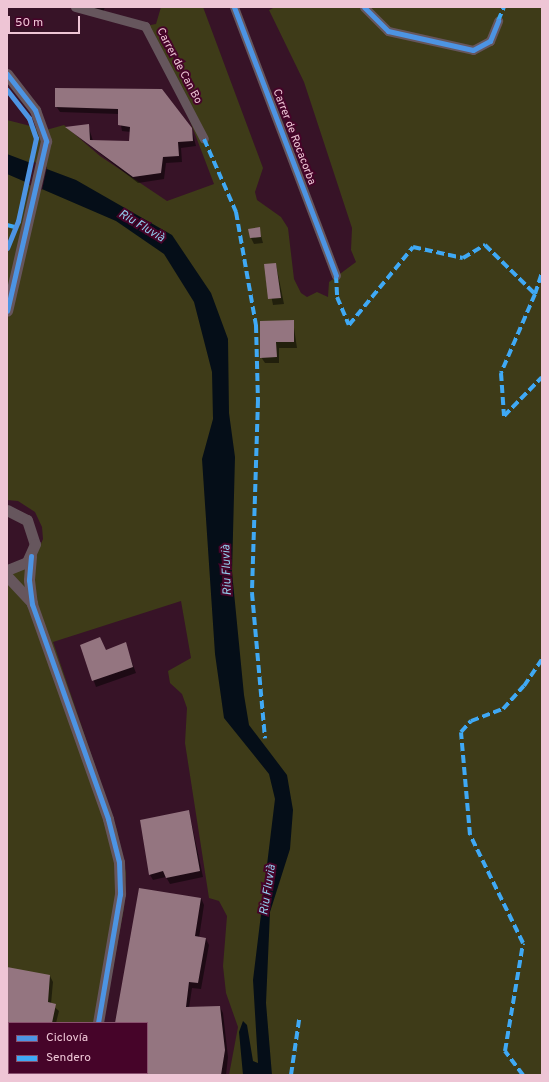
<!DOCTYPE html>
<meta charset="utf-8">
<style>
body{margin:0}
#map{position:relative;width:549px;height:1082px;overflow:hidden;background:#371327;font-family:Overpass,sans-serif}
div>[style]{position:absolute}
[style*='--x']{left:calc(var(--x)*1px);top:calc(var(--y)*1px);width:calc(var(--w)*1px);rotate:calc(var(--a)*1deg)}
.green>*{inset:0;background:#3e3b18}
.water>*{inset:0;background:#050e18}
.pier>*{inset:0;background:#371327}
.shadow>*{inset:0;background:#0007}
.building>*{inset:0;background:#947580}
.minor>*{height:9px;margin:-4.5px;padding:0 4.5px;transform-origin:4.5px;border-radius:4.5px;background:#66565d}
.tertiary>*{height:11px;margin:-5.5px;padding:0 5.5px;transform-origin:5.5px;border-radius:5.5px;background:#66565d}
.quiet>*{height:4px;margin-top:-2px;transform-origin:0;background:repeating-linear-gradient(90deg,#3fa9f5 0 8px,transparent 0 12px)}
.cycleway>*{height:5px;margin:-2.5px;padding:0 2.5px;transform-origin:2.5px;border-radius:2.5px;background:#4d94e3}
span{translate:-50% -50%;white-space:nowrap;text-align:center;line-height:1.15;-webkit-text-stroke:4px #460429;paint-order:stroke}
.street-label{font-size:11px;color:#eec5d5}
.water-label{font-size:12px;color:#93ceee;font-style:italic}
.frame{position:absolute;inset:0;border:8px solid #eec5d5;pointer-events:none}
.legend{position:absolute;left:8px;top:1022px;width:140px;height:52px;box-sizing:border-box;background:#460429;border:1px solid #89516e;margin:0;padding:5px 7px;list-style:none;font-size:12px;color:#eec5d5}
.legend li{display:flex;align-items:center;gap:8px;height:20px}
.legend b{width:20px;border:1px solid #89516e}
.scale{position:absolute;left:8px;top:16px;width:72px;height:18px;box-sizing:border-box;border:2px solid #eec5d5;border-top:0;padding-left:5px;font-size:12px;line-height:14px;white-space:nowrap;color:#eec5d5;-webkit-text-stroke:3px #460429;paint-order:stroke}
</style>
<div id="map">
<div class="green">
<i style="clip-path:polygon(161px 7px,203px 7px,263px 168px,255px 192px,257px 200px,281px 217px,288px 228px,294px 279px,301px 293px,307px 297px,317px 292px,328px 297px,329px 282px,356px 262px,351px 250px,352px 228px,304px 82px,269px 10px,275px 7px,542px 7px,542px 1075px,229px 1075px,238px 1027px,226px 993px,223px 966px,227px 916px,219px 901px,209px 898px,185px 743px,187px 708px,182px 694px,170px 683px,168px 671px,191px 658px,181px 601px,53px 642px,117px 830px,126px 873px,124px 908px,103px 1023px,9px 1023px,9px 1073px,93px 1075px,7px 1075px,7px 570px,36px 556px,43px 539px,42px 527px,35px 512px,18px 501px,7px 500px,7px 120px,46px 130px,64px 125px,100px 156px,167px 201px,214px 184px,179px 92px,145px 26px,156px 24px)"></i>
</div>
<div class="water">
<i style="clip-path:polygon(7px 154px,76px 180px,172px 235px,211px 293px,228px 339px,229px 413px,235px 457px,232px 572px,244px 695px,249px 725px,287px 775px,293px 810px,290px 849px,270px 912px,266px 1003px,272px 1075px,243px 1075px,239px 1032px,243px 1021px,247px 1025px,253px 1061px,258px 1063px,253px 980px,275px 799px,269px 774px,224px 718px,215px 654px,202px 459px,213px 419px,212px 372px,194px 302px,164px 254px,116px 221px,7px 174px)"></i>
</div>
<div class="pier">
<i style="clip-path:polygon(31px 161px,47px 167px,42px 190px,25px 183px)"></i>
</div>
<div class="shadow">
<i style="clip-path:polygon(81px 7px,105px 7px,103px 12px)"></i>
<i style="clip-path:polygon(161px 90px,193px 134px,196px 146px,181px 148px,182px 162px,166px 163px,164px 179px,138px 183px,67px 128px,88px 125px,93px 141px,130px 142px,131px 132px,122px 131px,119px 114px,60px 112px,56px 106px)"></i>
<i style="clip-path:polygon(259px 228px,263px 243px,254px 244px,251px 238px)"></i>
<i style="clip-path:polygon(276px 264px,284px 304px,273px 305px,265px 265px)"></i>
<i style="clip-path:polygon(293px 321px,297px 348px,279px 348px,279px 363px,265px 363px,261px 357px)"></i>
<i style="clip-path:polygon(125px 644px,136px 673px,96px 687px,81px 645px,106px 651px)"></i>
<i style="clip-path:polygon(189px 811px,203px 877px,170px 884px,166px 877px,153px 880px,150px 875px)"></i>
<i style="clip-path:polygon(201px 898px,204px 905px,199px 938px,206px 939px,209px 945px,201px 989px,192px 988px,189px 1008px,220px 1007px,223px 1013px,228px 1057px,226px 1075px,107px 1075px,147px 1073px,147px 1023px,116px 1023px)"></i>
<i style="clip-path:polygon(7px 968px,50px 976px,53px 982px,51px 1004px,59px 1011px,56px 1023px,9px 1023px,9px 1058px)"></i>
</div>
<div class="building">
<i style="clip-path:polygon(55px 88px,162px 89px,192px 128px,193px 141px,178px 142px,179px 156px,163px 157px,161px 173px,133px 177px,65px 127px,89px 124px,90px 140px,129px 141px,130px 127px,118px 125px,118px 109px,55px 107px)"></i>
<i style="clip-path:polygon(260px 227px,261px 237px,250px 238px,248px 229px)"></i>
<i style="clip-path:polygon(276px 263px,281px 298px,268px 299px,264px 264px)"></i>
<i style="clip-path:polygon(294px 320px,294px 342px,276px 342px,277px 357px,260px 358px,260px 321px)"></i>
<i style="clip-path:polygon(100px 637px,106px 650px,126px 642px,133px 667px,92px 681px,80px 645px)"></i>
<i style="clip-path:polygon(189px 810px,200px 871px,166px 878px,163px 871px,149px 875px,140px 820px)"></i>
<i style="clip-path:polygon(139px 888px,201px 898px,195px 936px,206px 938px,198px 983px,189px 982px,186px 1007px,220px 1006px,225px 1050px,221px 1075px,147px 1075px,147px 1023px,115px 1023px)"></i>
<i style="clip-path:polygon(7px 967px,50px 975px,48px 1002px,56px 1004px,52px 1023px,7px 1023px)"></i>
</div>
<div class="minor">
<i style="--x:75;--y:7;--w:73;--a:15.2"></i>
<i style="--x:145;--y:26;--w:127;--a:62.4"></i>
<i style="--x:234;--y:7;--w:287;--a:69.2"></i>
<i style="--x:364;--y:7;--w:34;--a:45"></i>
<i style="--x:388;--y:31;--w:87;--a:12.6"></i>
<i style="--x:473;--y:50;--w:19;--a:-28"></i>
<i style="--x:490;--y:41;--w:22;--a:-68"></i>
</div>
<div class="tertiary">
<i style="--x:7;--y:74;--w:46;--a:52.1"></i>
<i style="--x:35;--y:110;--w:33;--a:70"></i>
<i style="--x:46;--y:141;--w:174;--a:102.9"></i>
<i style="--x:7;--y:510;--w:22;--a:27"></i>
<i style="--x:27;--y:520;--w:25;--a:72"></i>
<i style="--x:35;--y:544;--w:20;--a:114"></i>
<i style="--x:27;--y:562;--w:22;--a:158"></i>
<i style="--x:31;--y:556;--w:24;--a:95"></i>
<i style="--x:29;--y:580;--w:24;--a:83"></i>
<i style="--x:32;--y:604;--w:228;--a:70.5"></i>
<i style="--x:108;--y:819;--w:44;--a:75.7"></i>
<i style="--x:119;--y:862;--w:32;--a:88"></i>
<i style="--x:120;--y:894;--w:131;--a:99.7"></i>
<i style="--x:7;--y:576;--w:37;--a:47"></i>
<i style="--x:89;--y:1075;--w:2;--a:-90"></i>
</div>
<div class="quiet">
<i style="--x:498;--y:21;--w:15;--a:-67"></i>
<i style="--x:204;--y:139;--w:80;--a:66.3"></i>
<i style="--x:236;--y:212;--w:115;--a:80"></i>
<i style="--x:256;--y:325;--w:75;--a:88.5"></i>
<i style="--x:258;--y:400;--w:193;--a:91.8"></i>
<i style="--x:252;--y:593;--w:146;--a:84.9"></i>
<i style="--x:7;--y:225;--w:8;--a:14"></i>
<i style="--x:336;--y:275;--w:22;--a:87"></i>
<i style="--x:337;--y:297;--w:30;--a:67"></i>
<i style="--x:349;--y:325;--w:101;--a:-50.6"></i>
<i style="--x:413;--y:247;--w:51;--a:12.4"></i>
<i style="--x:463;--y:258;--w:26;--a:-31"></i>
<i style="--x:485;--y:245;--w:70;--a:44.4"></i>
<i style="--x:535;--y:294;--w:86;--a:113.3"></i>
<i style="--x:501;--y:373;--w:43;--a:86"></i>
<i style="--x:504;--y:416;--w:54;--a:-45.7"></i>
<i style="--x:535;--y:294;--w:23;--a:-72"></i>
<i style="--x:291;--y:1075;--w:56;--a:-81.7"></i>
<i style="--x:523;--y:1075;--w:30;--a:-127"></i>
<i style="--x:505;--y:1051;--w:109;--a:-80.5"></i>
<i style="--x:523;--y:943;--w:120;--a:-116.1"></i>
<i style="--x:470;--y:835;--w:103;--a:-95"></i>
<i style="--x:461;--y:732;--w:15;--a:-48"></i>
<i style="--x:471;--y:721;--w:34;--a:-21"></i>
<i style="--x:503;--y:709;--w:31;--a:-48"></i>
<i style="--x:524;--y:686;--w:32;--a:-56"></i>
</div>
<div class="cycleway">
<i style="--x:234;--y:7;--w:287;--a:69.2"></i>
<i style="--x:364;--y:7;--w:34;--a:45"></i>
<i style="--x:388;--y:31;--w:87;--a:12.6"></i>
<i style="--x:473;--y:50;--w:19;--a:-28"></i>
<i style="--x:490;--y:41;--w:22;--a:-68"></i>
<i style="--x:7;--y:74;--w:46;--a:52.1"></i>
<i style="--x:35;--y:110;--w:33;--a:70"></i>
<i style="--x:46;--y:141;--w:174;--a:102.9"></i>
<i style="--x:7;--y:90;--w:36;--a:52"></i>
<i style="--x:29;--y:118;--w:21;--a:71"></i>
<i style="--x:36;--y:138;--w:85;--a:102.2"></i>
<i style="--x:18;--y:221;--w:29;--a:112"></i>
<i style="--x:31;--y:556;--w:24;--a:95"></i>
<i style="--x:29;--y:580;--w:24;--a:83"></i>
<i style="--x:32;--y:604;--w:228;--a:70.5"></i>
<i style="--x:108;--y:819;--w:44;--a:75.7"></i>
<i style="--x:119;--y:862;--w:32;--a:88"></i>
<i style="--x:120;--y:894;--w:131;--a:99.7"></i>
</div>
<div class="street-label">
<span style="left:179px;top:66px;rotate:62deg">Carrer de Can Bo</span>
<span style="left:294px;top:137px;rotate:69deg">Carrer de Rocacorba</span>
</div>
<div class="water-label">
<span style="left:141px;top:227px;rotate:31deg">Riu Fluvià</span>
<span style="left:228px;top:570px;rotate:-92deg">Riu Fluvià</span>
<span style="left:269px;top:890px;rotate:-81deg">Riu Fluvià</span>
</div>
<div class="frame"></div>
<ul class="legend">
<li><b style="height:5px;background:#4d94e3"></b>Ciclovía</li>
<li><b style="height:5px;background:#3fa9f5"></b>Sendero</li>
</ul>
<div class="scale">50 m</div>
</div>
